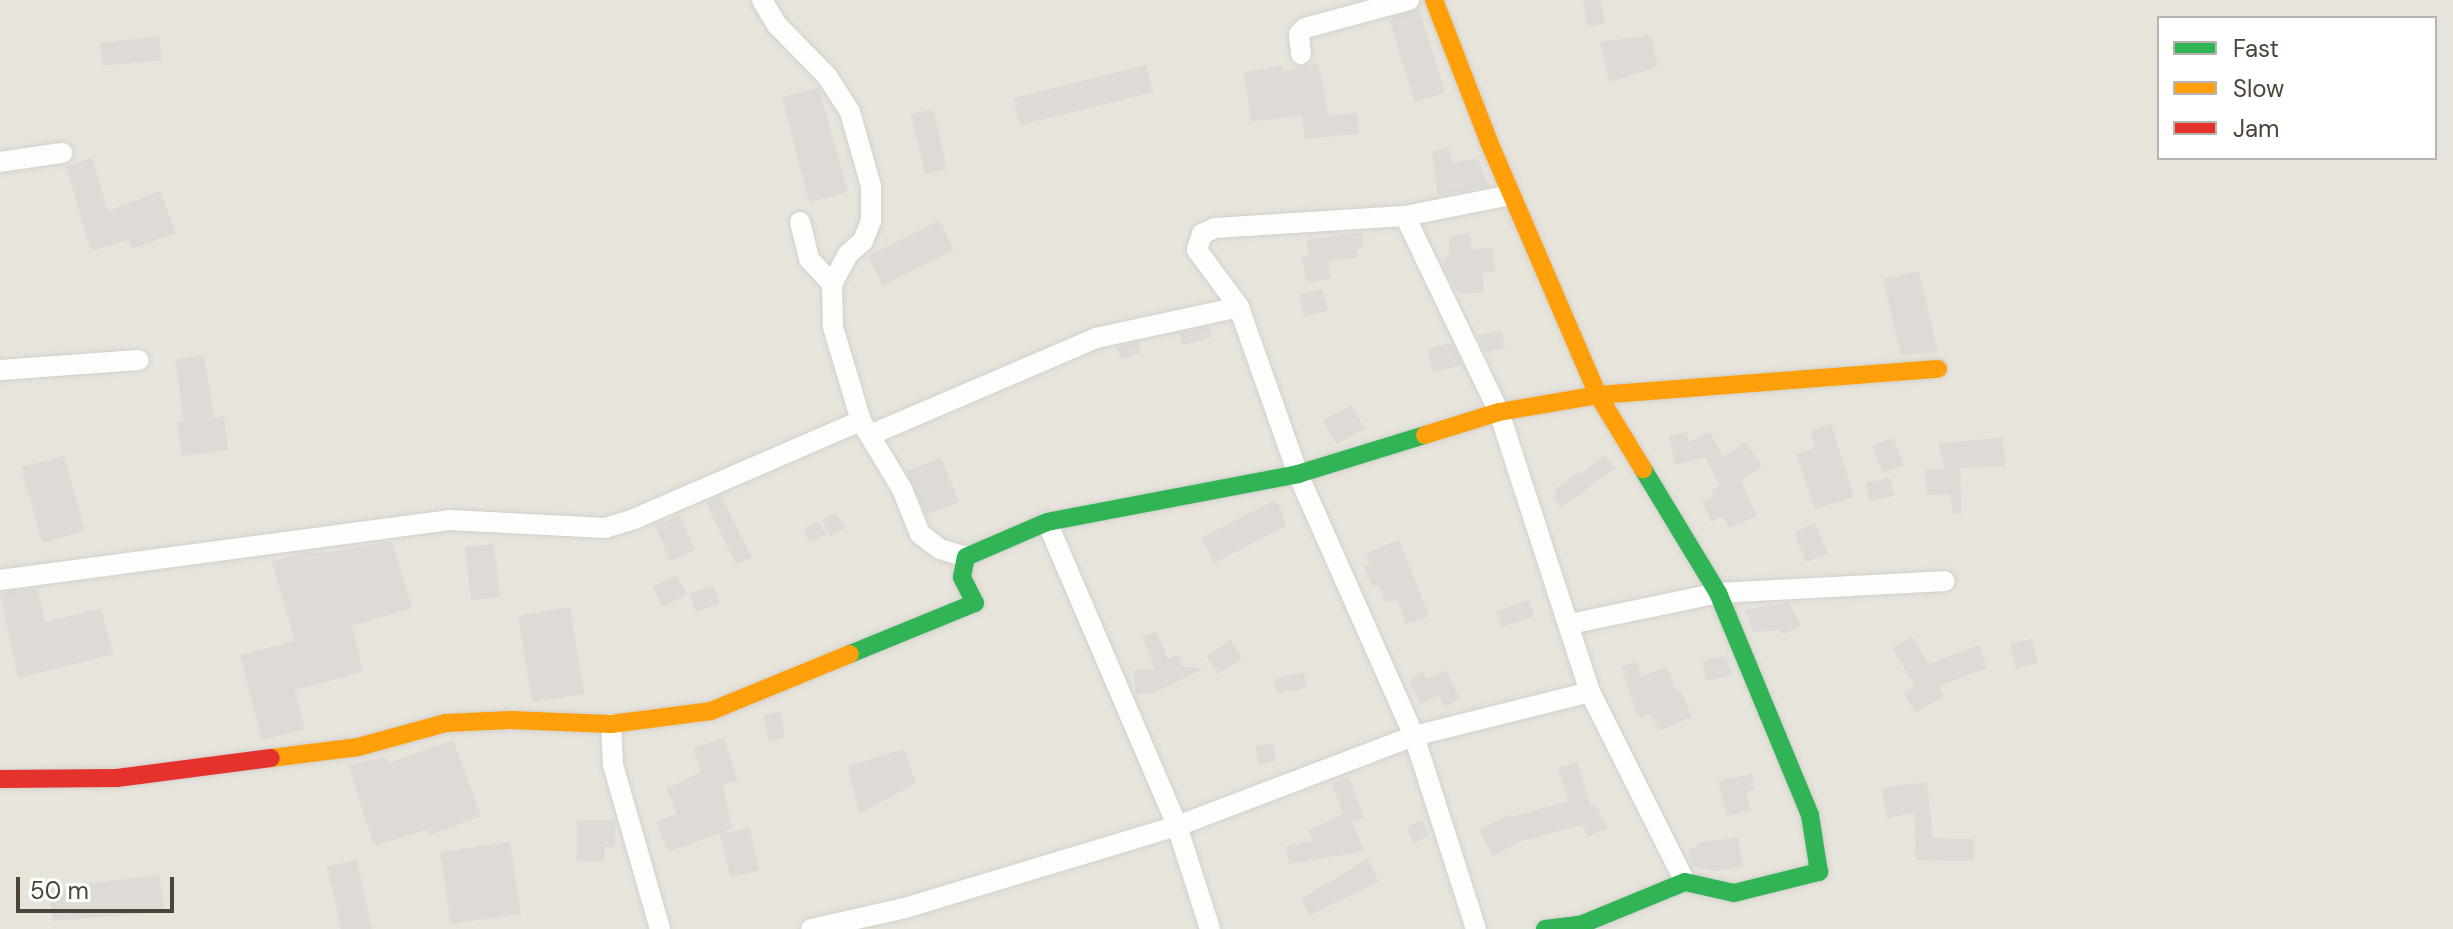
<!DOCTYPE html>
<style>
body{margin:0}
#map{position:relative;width:2453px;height:929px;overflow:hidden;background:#f4f2ee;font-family:"DM Sans",sans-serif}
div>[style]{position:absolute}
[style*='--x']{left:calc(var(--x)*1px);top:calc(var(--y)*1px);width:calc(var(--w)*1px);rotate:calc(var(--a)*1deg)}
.residential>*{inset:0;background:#e7e4dc}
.building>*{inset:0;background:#dedbd6}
.roads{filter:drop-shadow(0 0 2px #d2d0cb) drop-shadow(0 0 2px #d2d0cb)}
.street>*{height:20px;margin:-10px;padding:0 10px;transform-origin:10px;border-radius:10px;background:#fdfdfc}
.fast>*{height:18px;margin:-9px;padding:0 9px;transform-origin:9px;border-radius:9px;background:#30b455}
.slow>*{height:18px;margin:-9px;padding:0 9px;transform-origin:9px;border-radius:9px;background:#ff9f0a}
.jam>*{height:18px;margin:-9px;padding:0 9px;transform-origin:9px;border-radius:9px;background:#e5322d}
span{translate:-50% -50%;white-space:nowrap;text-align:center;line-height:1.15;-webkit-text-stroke:6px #fff;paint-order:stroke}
.legend{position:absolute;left:2157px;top:16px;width:280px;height:144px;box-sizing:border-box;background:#fff;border:2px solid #b7b4b0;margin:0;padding:10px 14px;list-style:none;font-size:24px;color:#4b4439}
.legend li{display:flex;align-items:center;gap:16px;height:40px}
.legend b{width:40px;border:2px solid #b7b4b0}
.scale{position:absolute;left:16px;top:877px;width:158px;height:36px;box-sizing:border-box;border:4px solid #4b4439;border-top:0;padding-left:10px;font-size:24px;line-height:28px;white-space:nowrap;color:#4b4439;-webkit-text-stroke:6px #fff;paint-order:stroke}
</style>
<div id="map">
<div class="residential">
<i style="clip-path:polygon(evenodd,0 0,2453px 0,2453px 929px,0 929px,0 0,2159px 18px,2435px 18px,2435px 158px,2159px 158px,2159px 18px)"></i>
</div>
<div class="building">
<i style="clip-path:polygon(1583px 0,1601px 0,1605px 24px,1587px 27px)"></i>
<i style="clip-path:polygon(1419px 8px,1445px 93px,1415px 102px,1389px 19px)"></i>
<i style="clip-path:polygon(1651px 35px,1658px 67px,1609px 82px,1600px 42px)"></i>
<i style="clip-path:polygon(159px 36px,162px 60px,103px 66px,100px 43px)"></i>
<i style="clip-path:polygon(1318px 63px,1329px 116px,1357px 113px,1359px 134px,1305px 139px,1302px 115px,1251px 122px,1244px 72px,1282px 66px,1283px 71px)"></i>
<i style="clip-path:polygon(1146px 65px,1153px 92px,1020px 125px,1013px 98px)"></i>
<i style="clip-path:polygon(819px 88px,848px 192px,809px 202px,782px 97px)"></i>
<i style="clip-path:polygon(933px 109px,947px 169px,925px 174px,911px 114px)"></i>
<i style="clip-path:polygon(1449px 148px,1452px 163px,1477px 158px,1489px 186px,1438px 196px,1432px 151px)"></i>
<i style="clip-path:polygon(92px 158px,108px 211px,160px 191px,176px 233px,132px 249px,128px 240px,91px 251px,66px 166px)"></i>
<i style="clip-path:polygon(940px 220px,954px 250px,883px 286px,868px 256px)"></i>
<i style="clip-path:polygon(1362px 232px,1364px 248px,1357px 249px,1358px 258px,1328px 261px,1331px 279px,1307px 283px,1302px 256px,1309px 255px,1306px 240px)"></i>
<i style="clip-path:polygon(1470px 233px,1472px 250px,1492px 247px,1495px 271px,1482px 273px,1484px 292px,1464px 294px,1455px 289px,1443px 265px,1450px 249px,1449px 236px)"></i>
<i style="clip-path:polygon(1919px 271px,1938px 352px,1901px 355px,1883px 279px)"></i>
<i style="clip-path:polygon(1322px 289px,1328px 311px,1304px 316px,1299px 295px)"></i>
<i style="clip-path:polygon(1209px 327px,1212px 337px,1182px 345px,1179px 333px)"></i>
<i style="clip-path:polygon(1502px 331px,1505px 349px,1485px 352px,1478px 335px)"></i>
<i style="clip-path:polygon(1138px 342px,1141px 353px,1121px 359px,1117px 347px)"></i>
<i style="clip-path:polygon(1452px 343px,1462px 365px,1433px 372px,1427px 349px)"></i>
<i style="clip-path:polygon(204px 355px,214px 418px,224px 416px,228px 450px,182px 456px,177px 422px,184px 421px,175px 359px)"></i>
<i style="clip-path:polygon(1351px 405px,1365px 429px,1336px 444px,1323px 420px)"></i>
<i style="clip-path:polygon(1831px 424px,1854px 497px,1815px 509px,1796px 454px,1815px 448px,1810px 430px)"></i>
<i style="clip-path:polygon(1687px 432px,1689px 442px,1710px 432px,1723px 458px,1745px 442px,1762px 466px,1741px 481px,1757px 516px,1729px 528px,1723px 516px,1711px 522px,1702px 502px,1714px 496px,1711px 490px,1720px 486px,1705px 457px,1675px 465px,1669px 436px)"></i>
<i style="clip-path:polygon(2003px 437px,2005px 466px,1960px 468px,1962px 513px,1953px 514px,1949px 494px,1927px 495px,1925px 470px,1944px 469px,1939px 444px)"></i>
<i style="clip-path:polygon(1893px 438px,1904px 465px,1883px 473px,1872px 446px)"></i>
<i style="clip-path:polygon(1604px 455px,1615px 468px,1561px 508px,1554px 498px,1557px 495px,1554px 490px,1580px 471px,1582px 474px)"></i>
<i style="clip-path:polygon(64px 456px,85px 531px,42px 543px,21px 467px)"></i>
<i style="clip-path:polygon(941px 458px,959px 502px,926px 515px,907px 471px)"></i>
<i style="clip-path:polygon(1890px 478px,1894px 496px,1869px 501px,1866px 482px)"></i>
<i style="clip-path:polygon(721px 495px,752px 557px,736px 564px,706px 503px)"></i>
<i style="clip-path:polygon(1273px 501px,1279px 504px,1286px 526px,1214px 563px,1201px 538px)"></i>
<i style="clip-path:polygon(836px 513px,845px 528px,830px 536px,822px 521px)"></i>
<i style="clip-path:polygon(680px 515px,695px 550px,670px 561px,655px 526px)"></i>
<i style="clip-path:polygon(818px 521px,826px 535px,810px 543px,803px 529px)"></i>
<i style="clip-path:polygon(1815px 523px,1828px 554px,1806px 562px,1794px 532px)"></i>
<i style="clip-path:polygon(1399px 540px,1429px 616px,1406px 624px,1397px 599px,1386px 603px,1379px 585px,1372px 587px,1364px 566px,1370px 563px,1366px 553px)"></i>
<i style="clip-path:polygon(392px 541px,412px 608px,352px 626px,363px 672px,295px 690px,305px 729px,262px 740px,240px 655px,295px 641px,272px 562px,306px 552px,324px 553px)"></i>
<i style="clip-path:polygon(494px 544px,500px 597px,471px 600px,465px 547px)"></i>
<i style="clip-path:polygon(677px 575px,687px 594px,663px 607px,652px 587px)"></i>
<i style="clip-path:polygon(713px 585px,720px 603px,696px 612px,689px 594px)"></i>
<i style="clip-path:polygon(37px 588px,45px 622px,101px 608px,113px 654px,18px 678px,0 593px)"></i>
<i style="clip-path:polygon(1529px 600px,1534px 616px,1502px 627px,1496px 611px)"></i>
<i style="clip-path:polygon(1789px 602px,1801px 626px,1783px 635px,1780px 630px,1753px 632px,1745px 610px)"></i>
<i style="clip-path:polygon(570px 607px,584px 694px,532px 702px,518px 616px)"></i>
<i style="clip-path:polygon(1156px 631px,1168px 659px,1178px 655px,1183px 667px,1205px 668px,1154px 693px,1135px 694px,1134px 670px,1155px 669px,1142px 637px)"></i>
<i style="clip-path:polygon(1912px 636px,1929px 664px,1979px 645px,1987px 668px,1938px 686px,1944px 696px,1915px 713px,1904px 693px,1915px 686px,1892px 648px)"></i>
<i style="clip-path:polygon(2032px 639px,2038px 663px,2016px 669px,2010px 644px)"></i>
<i style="clip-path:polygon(1230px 640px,1242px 658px,1218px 674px,1206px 656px)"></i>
<i style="clip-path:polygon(1726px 656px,1733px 675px,1707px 681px,1702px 661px)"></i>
<i style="clip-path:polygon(1637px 661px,1642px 676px,1667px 667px,1676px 692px,1680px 690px,1692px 717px,1659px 731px,1651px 714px,1638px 718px,1621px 667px)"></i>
<i style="clip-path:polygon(1446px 670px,1460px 699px,1444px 707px,1439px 695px,1421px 704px,1409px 680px,1423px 672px,1426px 679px)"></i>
<i style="clip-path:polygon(1304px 673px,1307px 688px,1277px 693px,1274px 678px)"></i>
<i style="clip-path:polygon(780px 712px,785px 738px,769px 741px,764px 715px)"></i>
<i style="clip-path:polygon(724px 738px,738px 780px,723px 785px,732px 829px,668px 852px,656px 822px,677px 814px,666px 789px,701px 772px,693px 748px)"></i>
<i style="clip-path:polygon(453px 740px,481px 816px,428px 836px,426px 830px,374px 846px,348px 765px,386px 757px,388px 763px)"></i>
<i style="clip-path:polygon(1273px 743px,1276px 761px,1259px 764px,1256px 746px)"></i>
<i style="clip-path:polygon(904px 749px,916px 783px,859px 814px,848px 766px)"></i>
<i style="clip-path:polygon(1577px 762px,1591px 806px,1596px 804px,1607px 828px,1588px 837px,1582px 825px,1521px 841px,1493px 856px,1479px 830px,1509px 814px,1511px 817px,1569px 801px,1558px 768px)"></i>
<i style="clip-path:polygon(1752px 774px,1755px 790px,1746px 792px,1751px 810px,1727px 816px,1718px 781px)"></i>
<i style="clip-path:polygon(1349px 777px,1364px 818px,1352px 822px,1365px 851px,1289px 864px,1286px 846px,1313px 841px,1308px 830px,1343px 814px,1332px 783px)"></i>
<i style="clip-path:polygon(1927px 782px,1933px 838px,1974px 839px,1974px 861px,1916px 860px,1914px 813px,1887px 818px,1881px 788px)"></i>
<i style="clip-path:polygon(577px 820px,615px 820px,615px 847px,605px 847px,605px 861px,577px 861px)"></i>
<i style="clip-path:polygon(1422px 820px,1429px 836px,1414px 843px,1407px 827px)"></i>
<i style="clip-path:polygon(750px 828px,759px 871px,730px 877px,720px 834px)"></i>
<i style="clip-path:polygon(1738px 837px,1743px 867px,1715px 871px,1692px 866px,1688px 848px,1698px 847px,1697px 843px)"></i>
<i style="clip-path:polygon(510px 842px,521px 914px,451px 924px,440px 852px)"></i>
<i style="clip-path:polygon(1368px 859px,1379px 882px,1310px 915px,1301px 899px)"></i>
<i style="clip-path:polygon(357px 860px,372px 929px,341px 929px,327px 866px)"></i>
<i style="clip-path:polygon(159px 875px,164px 912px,52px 921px,48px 888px)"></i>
</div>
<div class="roads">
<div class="street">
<i style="--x:762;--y:0;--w:29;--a:59"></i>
<i style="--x:777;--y:25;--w:71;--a:45.6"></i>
<i style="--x:827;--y:76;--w:43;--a:57.4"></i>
<i style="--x:850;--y:112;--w:77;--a:74.2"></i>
<i style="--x:871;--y:186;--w:35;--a:90"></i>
<i style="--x:871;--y:221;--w:22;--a:112"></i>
<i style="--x:863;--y:241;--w:20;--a:139"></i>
<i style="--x:848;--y:254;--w:34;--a:118"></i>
<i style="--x:832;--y:284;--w:43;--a:88.7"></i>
<i style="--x:833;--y:327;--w:98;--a:73.4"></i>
<i style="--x:861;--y:421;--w:79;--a:58.9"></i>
<i style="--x:902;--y:489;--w:48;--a:68.2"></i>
<i style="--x:920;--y:534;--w:25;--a:37"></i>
<i style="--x:940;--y:549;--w:27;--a:17"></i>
<i style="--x:1301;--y:54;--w:20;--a:-96"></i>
<i style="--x:1299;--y:34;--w:8;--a:-45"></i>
<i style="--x:1305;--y:28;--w:108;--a:-15.1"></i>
<i style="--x:0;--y:162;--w:63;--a:-8.3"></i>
<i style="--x:1405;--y:216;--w:217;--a:64.4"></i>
<i style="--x:1499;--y:412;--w:294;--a:72"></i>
<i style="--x:1590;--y:692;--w:212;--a:63.4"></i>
<i style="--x:800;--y:222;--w:38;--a:76"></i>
<i style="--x:809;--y:259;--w:34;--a:47"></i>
<i style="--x:0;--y:370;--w:139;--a:-4.1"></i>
<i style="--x:870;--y:435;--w:246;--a:-23.2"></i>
<i style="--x:1096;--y:338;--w:146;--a:-12.2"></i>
<i style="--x:1047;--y:522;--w:331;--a:66.8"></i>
<i style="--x:1177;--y:826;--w:108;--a:72.2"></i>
<i style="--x:0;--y:580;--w:453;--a:-7.6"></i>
<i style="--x:449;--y:520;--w:156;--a:2.9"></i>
<i style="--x:605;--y:528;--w:30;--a:-17"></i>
<i style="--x:634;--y:519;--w:247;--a:-23.4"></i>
<i style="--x:1570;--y:624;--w:151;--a:-11.8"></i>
<i style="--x:1718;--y:593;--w:227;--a:-3"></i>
<i style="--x:611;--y:724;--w:41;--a:87.2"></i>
<i style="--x:613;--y:765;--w:171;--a:74"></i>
<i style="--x:811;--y:929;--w:96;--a:-12.6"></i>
<i style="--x:905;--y:908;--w:284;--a:-16.8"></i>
<i style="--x:1177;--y:826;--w:254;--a:-20.8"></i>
<i style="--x:1414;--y:736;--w:181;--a:-14"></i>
<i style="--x:1476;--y:929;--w:203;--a:-107.8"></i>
<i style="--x:1414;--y:736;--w:287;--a:-113.9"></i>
<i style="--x:1298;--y:474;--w:177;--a:-109.5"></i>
<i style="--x:1239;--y:307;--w:71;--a:-126.4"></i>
<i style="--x:1197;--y:250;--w:17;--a:-73"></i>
<i style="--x:1202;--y:234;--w:14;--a:-25"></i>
<i style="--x:1215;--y:228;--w:190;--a:-3.6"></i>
<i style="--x:1405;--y:216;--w:108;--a:-11.2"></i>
</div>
<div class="fast">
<i style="--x:850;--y:654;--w:135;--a:-22.2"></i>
<i style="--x:975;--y:603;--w:29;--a:-117"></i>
<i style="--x:962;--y:577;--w:20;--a:-79"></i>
<i style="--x:966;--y:557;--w:88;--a:-23.4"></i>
<i style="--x:1047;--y:522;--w:256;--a:-10.8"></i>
<i style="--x:1298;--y:474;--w:133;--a:-17.1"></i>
<i style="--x:1545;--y:929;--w:35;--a:-7"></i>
<i style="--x:1580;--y:925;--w:113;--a:-22.3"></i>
<i style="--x:1685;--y:882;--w:50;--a:12.7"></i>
<i style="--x:1734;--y:893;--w:88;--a:-13.9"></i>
<i style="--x:1819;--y:872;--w:58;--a:-99"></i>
<i style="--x:1810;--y:815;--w:240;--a:-112.5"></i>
<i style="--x:1718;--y:593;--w:145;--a:-121.2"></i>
</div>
<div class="slow">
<i style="--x:1434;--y:0;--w:152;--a:68.8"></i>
<i style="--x:1489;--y:142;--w:275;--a:66.7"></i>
<i style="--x:1598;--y:395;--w:87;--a:58.7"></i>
<i style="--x:1425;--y:435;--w:77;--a:-17.3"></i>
<i style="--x:1499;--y:412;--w:100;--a:-9.7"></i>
<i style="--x:1598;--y:395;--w:341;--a:-4.4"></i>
<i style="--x:271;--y:758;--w:88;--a:-7.2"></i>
<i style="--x:358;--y:747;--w:91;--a:-15.3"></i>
<i style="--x:446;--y:723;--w:64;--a:-2.7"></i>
<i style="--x:510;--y:720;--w:101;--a:2.3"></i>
<i style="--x:611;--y:724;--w:101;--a:-7.4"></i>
<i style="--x:711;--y:711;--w:150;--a:-22.3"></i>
</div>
<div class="jam">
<i style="--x:0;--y:779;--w:117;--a:-0.5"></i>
<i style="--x:117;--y:778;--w:155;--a:-7.4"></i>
</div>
</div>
<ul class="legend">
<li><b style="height:10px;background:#30b455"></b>Fast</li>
<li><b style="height:10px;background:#ff9f0a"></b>Slow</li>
<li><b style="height:10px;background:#e5322d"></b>Jam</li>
</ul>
<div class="scale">50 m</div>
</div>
